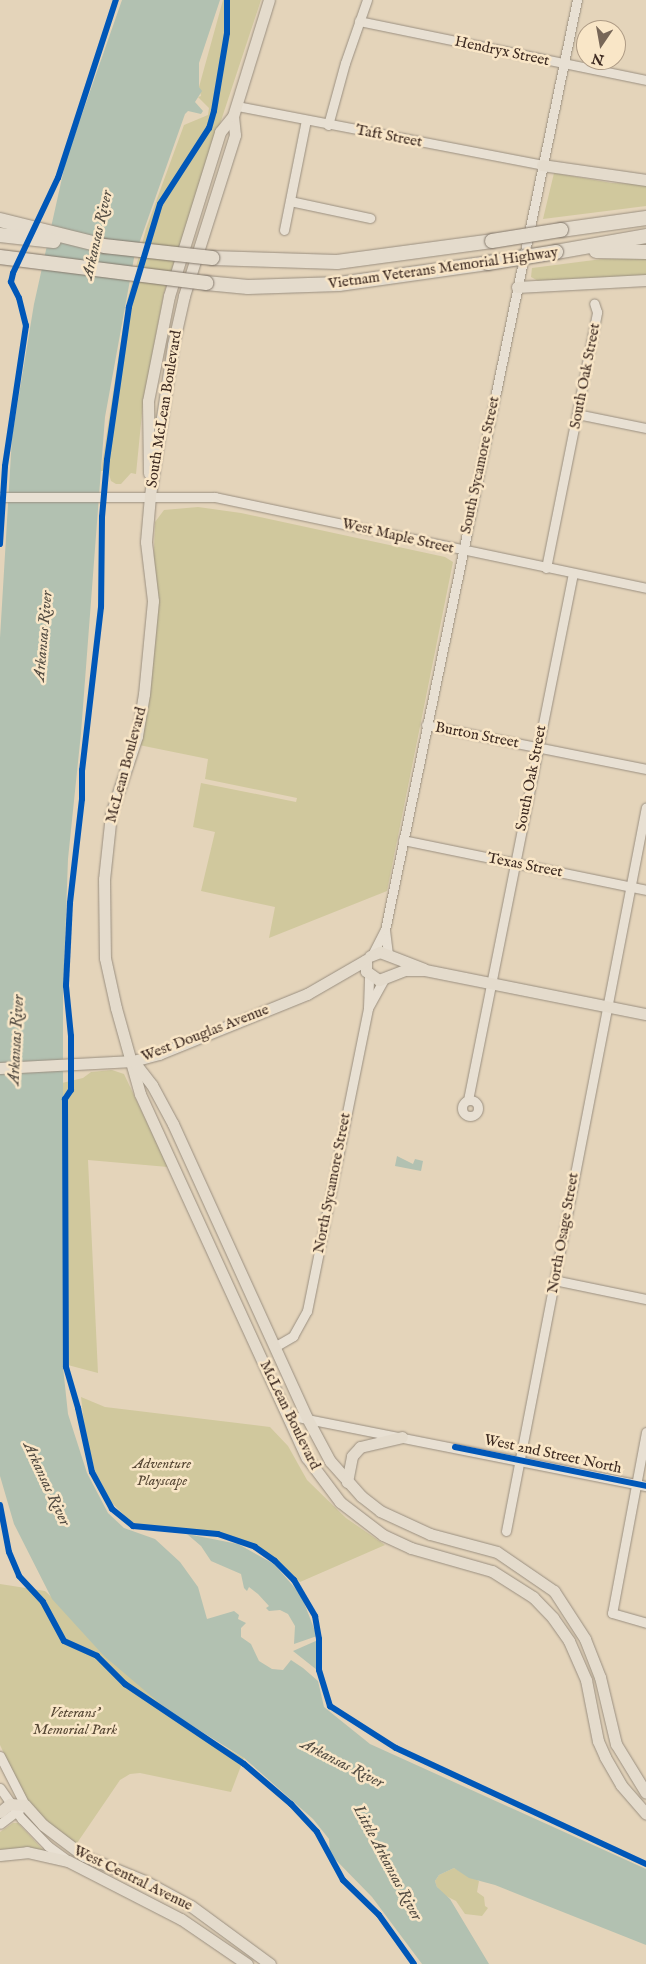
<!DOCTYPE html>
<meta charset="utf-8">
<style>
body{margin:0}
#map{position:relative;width:646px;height:1964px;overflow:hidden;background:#e4d4ba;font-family:"IM FELL English",serif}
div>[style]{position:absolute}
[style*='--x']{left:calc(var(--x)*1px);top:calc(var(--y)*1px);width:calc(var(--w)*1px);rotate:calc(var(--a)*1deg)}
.green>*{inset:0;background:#d0c89d}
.water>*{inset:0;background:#b2c1b1}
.roads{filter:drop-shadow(0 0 1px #9a8f80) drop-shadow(0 0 1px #9a8f80)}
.minor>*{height:9px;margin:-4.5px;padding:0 4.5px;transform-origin:4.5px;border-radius:4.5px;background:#e8e0d3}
.minor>.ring{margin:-4.5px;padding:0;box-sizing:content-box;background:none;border:9px solid #e8e0d3;border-radius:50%}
.major>*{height:11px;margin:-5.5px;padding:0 5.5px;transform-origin:5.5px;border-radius:5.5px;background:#e4dbcc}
.highway>*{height:14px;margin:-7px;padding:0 7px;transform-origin:7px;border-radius:7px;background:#e4dbcc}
.bridges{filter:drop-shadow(0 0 1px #83786b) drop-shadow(0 0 1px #83786b)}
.highway-bridge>*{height:14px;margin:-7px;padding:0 7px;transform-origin:7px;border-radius:7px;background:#e4dbcc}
.cycleway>*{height:6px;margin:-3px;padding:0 3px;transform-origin:3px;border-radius:3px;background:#0057b8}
span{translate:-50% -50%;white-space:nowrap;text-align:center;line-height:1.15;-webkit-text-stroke:5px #f9e6c7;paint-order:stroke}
.street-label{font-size:15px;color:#3d2a21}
.park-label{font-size:15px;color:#574835;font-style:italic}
.water-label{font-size:16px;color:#554e44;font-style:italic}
.north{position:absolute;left:576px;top:20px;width:50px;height:50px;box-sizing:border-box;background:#f9e6c7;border:1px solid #ae9b85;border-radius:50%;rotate:192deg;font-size:14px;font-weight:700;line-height:20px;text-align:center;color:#3d2a21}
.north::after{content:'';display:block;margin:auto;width:18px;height:22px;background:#776657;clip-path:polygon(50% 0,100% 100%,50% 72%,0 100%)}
</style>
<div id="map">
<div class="green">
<i style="clip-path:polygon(223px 0,261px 0,164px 293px,143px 403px,136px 474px,131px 473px,121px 484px,116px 484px,111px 481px,108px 471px,101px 471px,127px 301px,146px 229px,184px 125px,208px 115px,209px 108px,198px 97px,201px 96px,199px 87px)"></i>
<i style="clip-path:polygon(554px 173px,612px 183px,646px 184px,646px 206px,543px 219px)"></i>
<i style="clip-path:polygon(646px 258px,646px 276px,540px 282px,531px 277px,532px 268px,602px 259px)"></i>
<i style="clip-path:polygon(198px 507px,241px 513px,445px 557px,453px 562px,387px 891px,269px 938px,275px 907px,201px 891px,215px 832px,193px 827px,201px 783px,296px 802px,297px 798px,205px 779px,208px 759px,139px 745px,149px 688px,155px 522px,164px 510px)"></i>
<i style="clip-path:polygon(112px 1070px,124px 1074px,168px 1167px,88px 1160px,98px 1373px,64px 1364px,62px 1083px,83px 1078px,91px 1072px)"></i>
<i style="clip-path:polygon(81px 1397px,105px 1407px,270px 1427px,288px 1446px,307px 1480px,346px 1518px,385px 1545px,300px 1582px,280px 1562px,244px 1540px,209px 1531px,149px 1527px,131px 1522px,111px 1502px,95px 1471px,85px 1433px)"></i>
<i style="clip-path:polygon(0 1584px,45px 1591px,191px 1728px,244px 1758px,231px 1792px,140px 1773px,130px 1774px,120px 1780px,75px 1846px,48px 1823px,26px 1800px,0 1745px)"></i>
<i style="clip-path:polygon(13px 1823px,18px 1823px,44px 1851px,0 1852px,0 1832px)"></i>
<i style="clip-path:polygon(454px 1868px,479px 1881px,477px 1892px,484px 1897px,485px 1906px,488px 1908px,482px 1916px,465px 1914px,456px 1901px,442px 1894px,437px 1887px,435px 1881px,439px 1875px)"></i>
</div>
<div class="water">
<i style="clip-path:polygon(122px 0,220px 0,199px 63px,199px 87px,202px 91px,195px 102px,203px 111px,201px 114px,188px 111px,185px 114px,134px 258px,105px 417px,81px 733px,68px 859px,63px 995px,63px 1367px,68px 1414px,87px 1473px,108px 1513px,124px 1528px,155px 1539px,180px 1562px,198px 1587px,207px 1619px,234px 1611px,239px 1615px,238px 1619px,246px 1623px,241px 1628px,241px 1637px,251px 1644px,259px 1661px,272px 1669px,283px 1670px,291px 1660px,303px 1668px,318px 1681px,324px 1707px,370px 1744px,646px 1869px,646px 1945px,495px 1885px,469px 1878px,454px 1868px,439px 1875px,435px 1881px,437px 1887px,450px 1899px,489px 1964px,422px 1964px,372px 1897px,330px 1854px,329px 1839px,313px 1819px,244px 1758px,170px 1712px,104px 1656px,52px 1599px,14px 1524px,0 1476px,0 638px,12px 437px,34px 304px,66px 160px)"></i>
<i style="clip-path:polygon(397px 1156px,413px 1164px,415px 1159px,423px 1161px,421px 1171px,395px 1166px)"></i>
<i style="clip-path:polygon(187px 1534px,238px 1544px,274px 1564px,301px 1595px,317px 1636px,294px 1644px,295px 1626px,288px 1614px,280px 1610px,269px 1611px,266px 1608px,269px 1606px,258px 1594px,249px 1587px,247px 1591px,244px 1588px,241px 1574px,211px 1561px,201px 1546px)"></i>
<i style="clip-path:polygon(318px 1640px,317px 1667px,317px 1670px,293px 1651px)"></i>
</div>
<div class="roads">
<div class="minor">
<i style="--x:359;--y:21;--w:293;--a:11.6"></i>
<i style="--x:237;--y:106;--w:311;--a:10.9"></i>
<i style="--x:328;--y:125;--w:64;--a:-74.7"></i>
<i style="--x:345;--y:63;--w:67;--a:-70.8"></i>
<i style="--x:290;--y:201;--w:82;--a:12"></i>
<i style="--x:284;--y:230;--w:112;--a:-78.7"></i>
<i style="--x:577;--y:414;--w:70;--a:11.5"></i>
<i style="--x:0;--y:497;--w:215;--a:0"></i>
<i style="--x:215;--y:497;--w:441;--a:11.9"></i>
<i style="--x:546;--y:568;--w:261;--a:-78.7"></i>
<i style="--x:597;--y:312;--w:9;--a:-108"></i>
<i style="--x:426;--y:725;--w:224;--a:11.3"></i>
<i style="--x:403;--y:840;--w:248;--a:11.6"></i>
<i style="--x:385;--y:930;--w:25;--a:83"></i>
<i style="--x:372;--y:955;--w:28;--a:-63"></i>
<i style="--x:385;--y:930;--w:950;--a:-78.34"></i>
<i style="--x:368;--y:1008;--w:33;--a:-61"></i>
<i class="ring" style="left:462px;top:1100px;width:7px;height:7px"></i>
<i style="--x:468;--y:1100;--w:537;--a:-78.73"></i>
<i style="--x:554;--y:1280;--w:94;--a:11.7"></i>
<i style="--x:276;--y:1346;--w:20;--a:-30"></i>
<i style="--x:293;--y:1336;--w:29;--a:-61"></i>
<i style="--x:307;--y:1311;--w:309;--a:-78.6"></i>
<i style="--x:368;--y:1008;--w:32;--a:-88"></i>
<i style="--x:287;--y:1415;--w:366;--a:11.2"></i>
<i style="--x:646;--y:1432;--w:184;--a:100.6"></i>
<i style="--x:612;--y:1613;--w:35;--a:16"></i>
<i style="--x:506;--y:1531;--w:737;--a:-79.06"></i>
<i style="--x:0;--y:1756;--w:55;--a:63"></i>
<i style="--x:25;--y:1805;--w:31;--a:143"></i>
<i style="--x:0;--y:1788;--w:38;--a:55"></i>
<i style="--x:22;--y:1819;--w:37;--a:46"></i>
<i style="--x:48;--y:1846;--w:22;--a:36"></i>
</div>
<div class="major">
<i style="--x:233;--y:116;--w:19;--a:84"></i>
<i style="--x:235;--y:135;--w:169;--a:107.6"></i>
<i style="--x:184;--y:296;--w:50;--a:102.7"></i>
<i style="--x:173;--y:345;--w:153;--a:98.7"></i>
<i style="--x:150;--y:496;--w:46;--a:95"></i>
<i style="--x:146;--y:542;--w:59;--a:83.2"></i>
<i style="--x:153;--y:601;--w:93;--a:95.5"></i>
<i style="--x:144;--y:694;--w:43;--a:99.5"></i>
<i style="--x:137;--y:736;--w:82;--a:108.4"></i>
<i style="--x:111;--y:814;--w:65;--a:96.1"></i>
<i style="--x:104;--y:879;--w:79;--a:89.3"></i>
<i style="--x:105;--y:958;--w:51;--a:77.6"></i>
<i style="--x:116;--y:1008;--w:89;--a:74.4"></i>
<i style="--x:140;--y:1094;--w:400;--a:65.4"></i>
<i style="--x:307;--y:1458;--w:55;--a:53.1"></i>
<i style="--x:340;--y:1502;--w:54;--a:37.5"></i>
<i style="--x:383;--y:1535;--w:31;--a:25"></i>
<i style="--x:411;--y:1548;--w:84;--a:15.9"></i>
<i style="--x:492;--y:1571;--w:49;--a:32.4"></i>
<i style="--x:533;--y:1597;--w:29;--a:46"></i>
<i style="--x:553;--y:1618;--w:28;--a:55"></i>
<i style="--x:569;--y:1641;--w:43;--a:66.4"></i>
<i style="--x:586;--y:1680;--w:62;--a:78.9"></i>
<i style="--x:598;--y:1741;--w:17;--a:66"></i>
<i style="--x:605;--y:1757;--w:32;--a:60"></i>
<i style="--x:621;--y:1785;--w:38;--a:49"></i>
<i style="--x:542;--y:165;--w:105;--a:8.2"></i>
<i style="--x:517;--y:287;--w:129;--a:-3.1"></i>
<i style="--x:149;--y:473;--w:72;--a:-90.8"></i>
<i style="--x:148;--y:401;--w:107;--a:-78.7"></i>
<i style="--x:169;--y:296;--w:172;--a:-72.7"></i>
<i style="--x:220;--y:132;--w:21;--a:-51"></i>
<i style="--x:233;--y:116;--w:121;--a:-72.8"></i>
<i style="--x:370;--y:956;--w:11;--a:-22"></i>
<i style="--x:380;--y:952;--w:47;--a:21.1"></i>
<i style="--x:366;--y:960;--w:11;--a:90"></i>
<i style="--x:366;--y:971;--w:16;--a:35"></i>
<i style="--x:379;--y:980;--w:28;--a:-21"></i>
<i style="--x:405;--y:970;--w:20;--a:0"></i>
<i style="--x:425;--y:970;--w:225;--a:11.3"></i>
<i style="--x:134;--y:1062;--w:29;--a:52"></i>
<i style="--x:152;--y:1085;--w:44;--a:61.7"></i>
<i style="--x:173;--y:1124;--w:323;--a:65.5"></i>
<i style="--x:307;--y:1418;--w:49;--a:61.9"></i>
<i style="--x:330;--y:1461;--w:47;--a:48.5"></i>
<i style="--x:361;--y:1496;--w:24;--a:38"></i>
<i style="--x:380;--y:1511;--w:55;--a:24.7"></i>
<i style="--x:430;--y:1534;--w:69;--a:15"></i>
<i style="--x:497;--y:1552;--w:69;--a:34.4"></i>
<i style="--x:554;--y:1591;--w:57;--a:57.1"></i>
<i style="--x:585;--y:1639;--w:41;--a:68.5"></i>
<i style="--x:600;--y:1677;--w:69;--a:76.6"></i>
<i style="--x:616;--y:1744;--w:57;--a:58.5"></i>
<i style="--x:0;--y:1068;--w:133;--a:-3"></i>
<i style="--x:133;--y:1061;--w:27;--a:-15"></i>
<i style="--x:159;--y:1054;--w:160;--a:-22.1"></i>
<i style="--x:307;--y:994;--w:68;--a:-30"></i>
<i style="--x:347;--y:1482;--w:26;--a:-79"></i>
<i style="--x:352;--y:1456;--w:12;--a:-48"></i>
<i style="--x:360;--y:1447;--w:43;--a:-13.4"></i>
<i style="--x:0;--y:1812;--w:13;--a:-39"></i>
<i style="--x:10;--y:1804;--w:15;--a:4"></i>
<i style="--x:25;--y:1805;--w:27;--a:48"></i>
<i style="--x:43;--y:1825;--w:51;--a:37.1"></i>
<i style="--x:84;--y:1856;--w:66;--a:22.3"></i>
<i style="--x:145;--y:1881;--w:52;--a:28.5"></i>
<i style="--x:191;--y:1906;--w:98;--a:36.3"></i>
<i style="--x:0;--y:1855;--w:27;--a:-6"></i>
<i style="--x:27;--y:1852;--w:42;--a:12.4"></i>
<i style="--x:68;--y:1861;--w:127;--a:27.2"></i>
<i style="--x:181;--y:1919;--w:80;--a:34.3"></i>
</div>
<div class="highway">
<i style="--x:0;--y:220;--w:107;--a:14"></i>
<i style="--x:561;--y:230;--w:86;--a:-8"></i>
<i style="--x:0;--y:235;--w:54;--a:6.3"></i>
<i style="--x:596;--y:251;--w:50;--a:1.1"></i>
<i style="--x:556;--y:252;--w:91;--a:-10.1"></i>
<i style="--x:212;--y:258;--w:125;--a:1.8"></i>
<i style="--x:337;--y:262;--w:156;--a:-7.7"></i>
<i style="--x:206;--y:283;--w:42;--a:5.4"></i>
<i style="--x:248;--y:287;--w:91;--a:-1.9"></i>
<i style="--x:339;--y:284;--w:150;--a:-8"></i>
</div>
</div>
<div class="bridges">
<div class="highway-bridge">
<i style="--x:492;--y:241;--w:70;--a:-9.1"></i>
<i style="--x:104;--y:246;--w:109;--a:6.3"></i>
<i style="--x:0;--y:257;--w:208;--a:7.2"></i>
<i style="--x:488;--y:263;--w:69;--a:-9.2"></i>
</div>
</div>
<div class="cycleway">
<i style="--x:227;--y:0;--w:33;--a:90"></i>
<i style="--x:227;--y:33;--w:79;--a:99.5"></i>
<i style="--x:214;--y:111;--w:18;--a:106"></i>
<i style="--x:209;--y:128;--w:90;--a:122.8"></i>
<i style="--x:160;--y:204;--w:108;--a:106.8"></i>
<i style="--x:129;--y:307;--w:155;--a:98.2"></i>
<i style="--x:107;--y:460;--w:57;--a:95"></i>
<i style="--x:102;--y:517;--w:90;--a:90.6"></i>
<i style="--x:101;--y:607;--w:164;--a:96.6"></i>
<i style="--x:82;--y:770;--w:29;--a:90"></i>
<i style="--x:82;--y:799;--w:105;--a:96.6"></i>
<i style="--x:70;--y:903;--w:83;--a:92.8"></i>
<i style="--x:66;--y:986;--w:50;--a:84.3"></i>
<i style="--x:71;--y:1036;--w:54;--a:90"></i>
<i style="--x:71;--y:1090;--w:11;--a:124"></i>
<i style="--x:65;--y:1099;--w:268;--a:89.8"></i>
<i style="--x:66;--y:1367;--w:43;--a:73.7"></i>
<i style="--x:78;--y:1408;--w:66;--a:77.7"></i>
<i style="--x:92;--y:1472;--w:42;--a:61.6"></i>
<i style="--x:112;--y:1509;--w:27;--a:39"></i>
<i style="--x:133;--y:1526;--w:85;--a:5.4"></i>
<i style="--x:218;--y:1534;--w:39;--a:19"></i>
<i style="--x:255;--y:1547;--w:24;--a:35"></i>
<i style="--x:275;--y:1561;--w:27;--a:45"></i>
<i style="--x:294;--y:1580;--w:42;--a:59.7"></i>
<i style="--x:315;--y:1616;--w:23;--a:80"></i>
<i style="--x:319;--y:1639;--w:31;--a:90"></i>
<i style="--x:319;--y:1670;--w:38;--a:73"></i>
<i style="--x:330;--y:1706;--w:78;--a:32.5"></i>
<i style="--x:396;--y:1748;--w:276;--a:24.9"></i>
<i style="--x:0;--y:544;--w:78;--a:-86.3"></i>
<i style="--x:5;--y:466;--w:142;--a:-81.5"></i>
<i style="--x:26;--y:326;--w:29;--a:-104"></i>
<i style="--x:19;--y:298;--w:18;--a:-117"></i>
<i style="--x:11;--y:282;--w:9;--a:-77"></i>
<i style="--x:13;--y:273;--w:105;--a:-64.7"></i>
<i style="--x:58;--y:178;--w:187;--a:-72"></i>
<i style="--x:455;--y:1447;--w:195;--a:11.5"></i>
<i style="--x:0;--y:1505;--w:48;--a:79.2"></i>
<i style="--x:9;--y:1552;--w:26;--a:67"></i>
<i style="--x:19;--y:1576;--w:35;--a:47"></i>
<i style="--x:43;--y:1602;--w:44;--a:61.7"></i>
<i style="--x:64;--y:1641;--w:36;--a:24"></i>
<i style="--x:97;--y:1656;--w:40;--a:45"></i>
<i style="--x:125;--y:1684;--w:143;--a:33.9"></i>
<i style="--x:244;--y:1764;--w:62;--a:40.4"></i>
<i style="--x:291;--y:1804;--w:38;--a:47"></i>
<i style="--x:317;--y:1832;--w:55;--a:61.6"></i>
<i style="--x:343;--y:1880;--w:50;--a:44.2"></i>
<i style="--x:379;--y:1915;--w:60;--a:54.5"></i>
</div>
<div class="street-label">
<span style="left:502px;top:51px;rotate:12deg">Hendryx Street</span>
<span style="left:389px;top:136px;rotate:11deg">Taft Street</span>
<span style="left:443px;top:268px;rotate:-8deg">Vietnam Veterans Memorial Highway</span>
<span style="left:585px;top:376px;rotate:-79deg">South Oak Street</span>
<span style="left:164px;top:409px;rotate:-81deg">South McLean Boulevard</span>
<span style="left:480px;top:465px;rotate:-78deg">South Sycamore Street</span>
<span style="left:398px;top:536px;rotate:13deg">West Maple Street</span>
<span style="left:477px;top:735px;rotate:11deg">Burton Street</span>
<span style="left:126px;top:765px;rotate:-75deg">McLean Boulevard</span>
<span style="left:531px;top:778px;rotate:-79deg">South Oak Street</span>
<span style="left:525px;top:865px;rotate:11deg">Texas Street</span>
<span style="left:205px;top:1033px;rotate:-21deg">West Douglas Avenue</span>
<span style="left:332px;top:1183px;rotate:-79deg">North Sycamore Street</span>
<span style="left:563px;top:1233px;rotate:-80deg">North Osage Street</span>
<span style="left:290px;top:1415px;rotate:64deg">McLean Boulevard</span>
<span style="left:553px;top:1454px;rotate:12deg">West 2nd Street North</span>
<span style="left:133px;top:1878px;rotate:26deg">West Central Avenue</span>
</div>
<div class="park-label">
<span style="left:162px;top:1472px">Adventure<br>Playscape</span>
<span style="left:75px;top:1721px">Veterans’<br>Memorial Park</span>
</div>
<div class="water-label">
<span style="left:98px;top:235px;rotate:-77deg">Arkansas River</span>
<span style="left:44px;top:636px;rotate:-85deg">Arkansas River</span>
<span style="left:17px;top:1040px;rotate:-87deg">Arkansas River</span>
<span style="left:46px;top:1484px;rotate:65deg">Arkansas River</span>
<span style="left:342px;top:1764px;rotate:27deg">Arkansas River</span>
<span style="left:387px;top:1863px;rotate:62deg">Little Arkansas River</span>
</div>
<div class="north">N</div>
</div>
